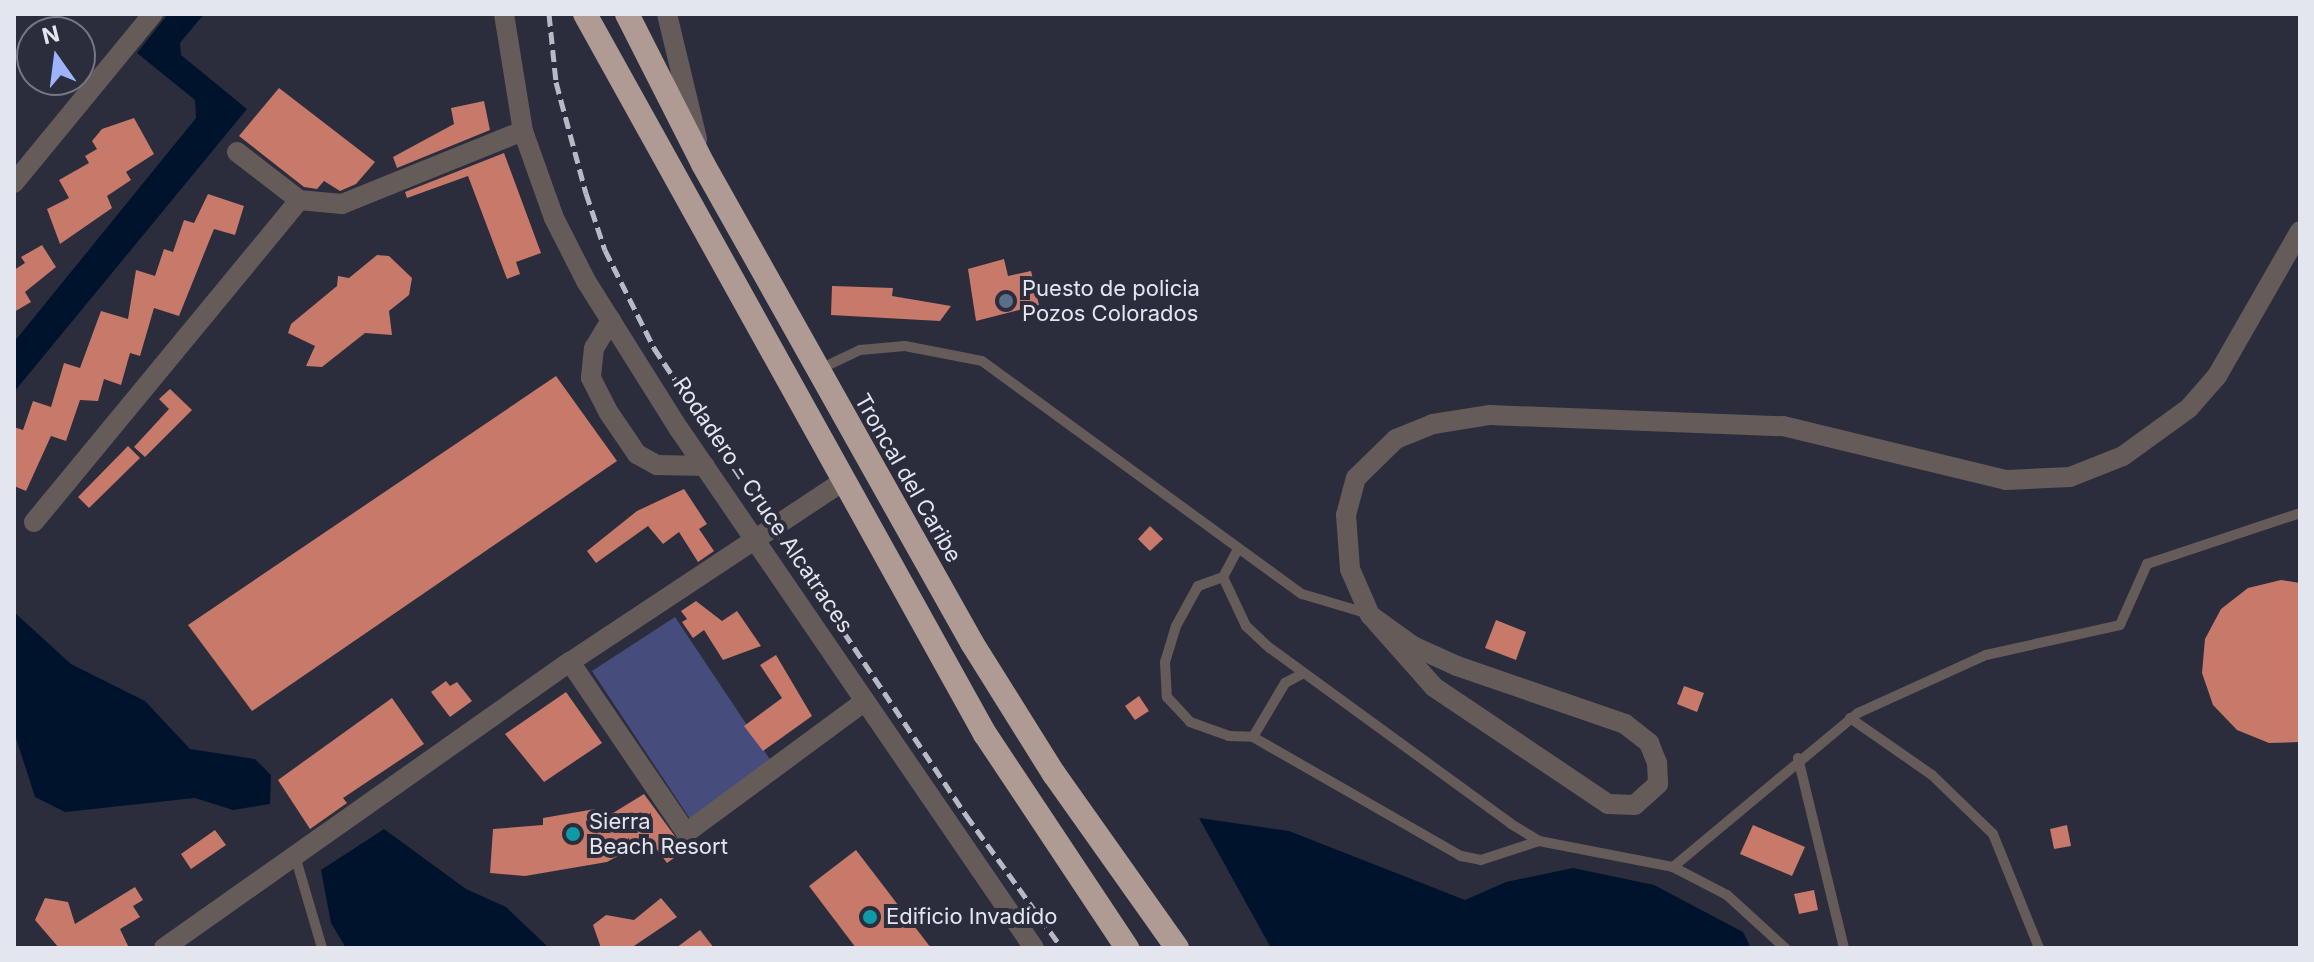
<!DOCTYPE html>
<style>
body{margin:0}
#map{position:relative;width:2314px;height:962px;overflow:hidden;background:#2b2d3c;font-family:Inter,sans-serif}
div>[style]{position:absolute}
.green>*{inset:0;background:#464c7b}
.water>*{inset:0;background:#00132c}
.building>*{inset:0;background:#c7796a}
.lane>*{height:10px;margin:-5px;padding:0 5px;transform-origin:5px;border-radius:5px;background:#655c59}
.street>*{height:20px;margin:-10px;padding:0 10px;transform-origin:10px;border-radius:10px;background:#655c59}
.highway>*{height:24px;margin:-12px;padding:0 12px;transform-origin:12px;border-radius:12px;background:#af9a94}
.rail>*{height:5px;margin-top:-2.5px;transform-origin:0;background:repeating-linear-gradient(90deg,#b7b9c4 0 12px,transparent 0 18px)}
.dots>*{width:22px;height:22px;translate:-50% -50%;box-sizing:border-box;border:4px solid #2b2d3c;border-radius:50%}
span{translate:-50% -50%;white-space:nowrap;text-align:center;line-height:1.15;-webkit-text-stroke:8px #2b2d3c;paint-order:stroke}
.poi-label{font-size:22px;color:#e3e5ef}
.left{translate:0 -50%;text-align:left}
.street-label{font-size:22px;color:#e3e5ef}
.frame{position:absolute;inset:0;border:16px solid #e3e5ef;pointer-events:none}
.north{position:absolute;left:16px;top:16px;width:80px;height:80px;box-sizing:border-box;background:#2b2d3c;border:2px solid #757784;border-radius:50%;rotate:346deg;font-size:22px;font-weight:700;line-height:32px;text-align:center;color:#e3e5ef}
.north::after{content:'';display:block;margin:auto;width:28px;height:36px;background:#9db4fd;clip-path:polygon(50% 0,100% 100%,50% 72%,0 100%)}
</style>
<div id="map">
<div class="green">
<i style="clip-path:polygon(675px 617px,775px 767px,694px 825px,592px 671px)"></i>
</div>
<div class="water">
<i style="clip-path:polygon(168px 14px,204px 14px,180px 43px,181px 55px,247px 109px,14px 392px,14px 342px,196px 118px,195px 100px,137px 53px)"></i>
<i style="clip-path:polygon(14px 612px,71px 664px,145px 701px,190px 749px,255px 759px,271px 775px,270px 804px,233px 810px,195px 798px,65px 812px,35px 797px,14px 732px)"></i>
<i style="clip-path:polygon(1199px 818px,1289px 831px,1465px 900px,1506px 882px,1573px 868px,1654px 885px,1743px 932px,1751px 948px,1271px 948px)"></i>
<i style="clip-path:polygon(384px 829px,466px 889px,506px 907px,549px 948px,346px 948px,331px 923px,321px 870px)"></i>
</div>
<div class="building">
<i style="clip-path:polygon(279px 88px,375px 162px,356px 184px,340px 191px,324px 181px,317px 189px,304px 187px,239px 136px)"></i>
<i style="clip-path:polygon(484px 101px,490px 130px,397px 168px,393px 157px,454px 124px,451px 108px)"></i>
<i style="clip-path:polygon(134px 118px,154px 154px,126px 172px,131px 180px,107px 196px,112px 208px,60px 244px,47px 209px,69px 198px,59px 180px,89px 163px,85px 156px,97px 149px,92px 141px,102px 129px)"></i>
<i style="clip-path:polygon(504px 153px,541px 253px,516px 262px,520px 274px,507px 279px,468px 176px,407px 198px,405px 192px)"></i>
<i style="clip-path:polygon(208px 194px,244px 206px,235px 235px,214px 229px,179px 316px,154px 308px,140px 356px,130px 353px,121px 385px,104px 379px,98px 401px,80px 400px,66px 441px,51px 436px,26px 491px,14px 486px,14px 427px,23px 430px,33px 401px,51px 407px,64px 363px,80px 368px,101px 311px,128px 319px,136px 270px,155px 276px,164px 249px,173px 252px,184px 220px,194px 223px)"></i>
<i style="clip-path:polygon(42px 245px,56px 267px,25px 292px,31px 302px,14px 312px,14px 270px,25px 263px,21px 257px)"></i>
<i style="clip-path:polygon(377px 255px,389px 256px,412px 278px,409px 295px,389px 311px,392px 335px,365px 333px,322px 367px,306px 366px,315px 346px,288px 333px,291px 324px,337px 286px,338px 276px,349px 278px)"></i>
<i style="clip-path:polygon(1004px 259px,1008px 276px,1031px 271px,1039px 305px,976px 321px,968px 269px)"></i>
<i style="clip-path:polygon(832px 286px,893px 288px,892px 296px,951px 306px,940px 321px,831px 315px)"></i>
<i style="clip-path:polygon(556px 376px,617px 461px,252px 711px,188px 625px)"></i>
<i style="clip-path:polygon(170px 389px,192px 410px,145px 457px,134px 447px,169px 409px,159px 399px)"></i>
<i style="clip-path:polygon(128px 446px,140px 458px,89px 508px,78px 497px)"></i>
<i style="clip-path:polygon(684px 489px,707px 524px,699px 529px,714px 551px,698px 562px,679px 532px,663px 544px,648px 526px,596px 563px,587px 551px,637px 511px)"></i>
<i style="clip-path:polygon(1150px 526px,1163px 539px,1150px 551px,1138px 539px)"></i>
<i style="clip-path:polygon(2281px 580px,2300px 583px,2300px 742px,2269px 743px,2237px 730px,2213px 705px,2202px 673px,2205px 639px,2221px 609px,2248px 588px)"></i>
<i style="clip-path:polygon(696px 601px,722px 621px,737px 611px,761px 646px,723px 660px,704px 630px,693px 638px,682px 622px,687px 619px,681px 611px)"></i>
<i style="clip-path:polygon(1496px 620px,1526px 632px,1516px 660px,1485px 648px)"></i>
<i style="clip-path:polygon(776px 655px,812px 716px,763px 751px,744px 726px,782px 698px,760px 665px)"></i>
<i style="clip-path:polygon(446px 681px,450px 686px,457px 682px,472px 701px,450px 717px,431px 692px)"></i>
<i style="clip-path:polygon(1684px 686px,1704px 693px,1697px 712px,1677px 704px)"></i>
<i style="clip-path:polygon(566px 692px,602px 743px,544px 782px,505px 734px)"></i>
<i style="clip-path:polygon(1139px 696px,1149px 711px,1135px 720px,1125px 706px)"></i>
<i style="clip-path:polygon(392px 698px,424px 744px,343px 798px,347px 803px,310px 829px,278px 780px)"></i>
<i style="clip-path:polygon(644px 794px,685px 850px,667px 863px,649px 839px,607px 862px,525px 876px,490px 873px,493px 829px,543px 825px,543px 818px,595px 809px,600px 821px)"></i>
<i style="clip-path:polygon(1753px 825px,1805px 847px,1792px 876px,1740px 854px)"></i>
<i style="clip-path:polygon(2067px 825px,2071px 846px,2054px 849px,2050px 829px)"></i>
<i style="clip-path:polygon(215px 830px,226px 845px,191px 869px,181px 854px)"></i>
<i style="clip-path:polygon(856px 850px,931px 948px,856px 948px,809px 886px)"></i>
<i style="clip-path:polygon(135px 887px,143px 900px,133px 906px,140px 917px,120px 929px,129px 948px,59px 948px,35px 920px,45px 898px,68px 902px,75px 924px)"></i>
<i style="clip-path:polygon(1814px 890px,1818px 910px,1799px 914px,1794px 894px)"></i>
<i style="clip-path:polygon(661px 898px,677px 917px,631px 948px,601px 948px,593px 925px,606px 915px,634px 920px)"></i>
<i style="clip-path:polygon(700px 930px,714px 948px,676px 948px)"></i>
</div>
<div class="lane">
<i style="left:818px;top:370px;width:47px;rotate:-25.5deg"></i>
<i style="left:860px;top:350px;width:45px;rotate:-5.1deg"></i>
<i style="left:905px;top:346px;width:78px;rotate:11deg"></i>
<i style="left:982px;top:361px;width:396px;rotate:36.1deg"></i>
<i style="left:1302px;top:594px;width:70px;rotate:16.6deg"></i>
<i style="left:1238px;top:549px;width:32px;rotate:118deg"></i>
<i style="left:1223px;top:577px;width:27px;rotate:160deg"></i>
<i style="left:1198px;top:586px;width:46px;rotate:118.8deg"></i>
<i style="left:1176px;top:626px;width:38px;rotate:107deg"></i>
<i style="left:1165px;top:662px;width:35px;rotate:87deg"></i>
<i style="left:1167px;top:697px;width:34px;rotate:47deg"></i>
<i style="left:1190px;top:722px;width:41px;rotate:19.7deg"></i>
<i style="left:1229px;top:736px;width:24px;rotate:2deg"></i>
<i style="left:1253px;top:737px;width:240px;rotate:29.8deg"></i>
<i style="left:1461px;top:856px;width:20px;rotate:11deg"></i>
<i style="left:1481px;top:860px;width:61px;rotate:-18.1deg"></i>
<i style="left:1223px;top:577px;width:54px;rotate:64.9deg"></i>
<i style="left:1246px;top:626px;width:33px;rotate:43deg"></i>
<i style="left:1270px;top:648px;width:298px;rotate:36.1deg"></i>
<i style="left:1511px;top:824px;width:33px;rotate:31deg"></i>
<i style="left:1539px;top:841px;width:136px;rotate:11deg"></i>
<i style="left:1673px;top:867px;width:61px;rotate:27.4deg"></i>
<i style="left:1727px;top:895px;width:79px;rotate:42.4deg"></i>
<i style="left:1850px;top:718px;width:100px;rotate:34.8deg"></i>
<i style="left:1932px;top:775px;width:85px;rotate:44deg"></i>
<i style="left:1993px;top:834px;width:123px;rotate:68deg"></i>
<i style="left:1253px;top:737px;width:63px;rotate:-59.3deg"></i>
<i style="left:1285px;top:683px;width:21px;rotate:-28deg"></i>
<i style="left:1798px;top:758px;width:195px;rotate:76.4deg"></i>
<i style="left:295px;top:856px;width:96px;rotate:73.6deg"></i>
<i style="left:1673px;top:867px;width:241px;rotate:-39.8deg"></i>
<i style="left:1858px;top:713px;width:141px;rotate:-24.4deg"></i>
<i style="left:1986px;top:655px;width:137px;rotate:-12.6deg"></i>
<i style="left:2120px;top:625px;width:67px;rotate:-66.1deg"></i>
<i style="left:2147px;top:564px;width:161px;rotate:-18.4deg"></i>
</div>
<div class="street">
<i style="left:504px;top:14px;width:119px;rotate:80.8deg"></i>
<i style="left:523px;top:131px;width:92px;rotate:70.4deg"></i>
<i style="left:554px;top:218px;width:71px;rotate:63.1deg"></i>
<i style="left:586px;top:281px;width:175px;rotate:57.9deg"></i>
<i style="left:679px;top:429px;width:629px;rotate:55.63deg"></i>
<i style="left:667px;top:14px;width:129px;rotate:76.5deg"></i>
<i style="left:237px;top:152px;width:78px;rotate:37.7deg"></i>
<i style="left:299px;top:200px;width:43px;rotate:5.3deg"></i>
<i style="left:342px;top:204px;width:195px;rotate:-22deg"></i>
<i style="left:14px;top:183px;width:219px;rotate:-50.6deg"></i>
<i style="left:611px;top:320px;width:33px;rotate:121deg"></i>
<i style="left:594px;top:348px;width:30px;rotate:96deg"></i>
<i style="left:591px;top:378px;width:39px;rotate:63deg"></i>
<i style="left:609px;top:413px;width:50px;rotate:55.7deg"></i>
<i style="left:637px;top:454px;width:23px;rotate:29deg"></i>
<i style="left:657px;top:465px;width:48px;rotate:1.2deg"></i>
<i style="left:34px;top:522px;width:417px;rotate:-50.5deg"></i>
<i style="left:1370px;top:615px;width:53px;rotate:35.8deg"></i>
<i style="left:1413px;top:646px;width:48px;rotate:24.4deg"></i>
<i style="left:1457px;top:666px;width:178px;rotate:19deg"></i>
<i style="left:1625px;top:724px;width:31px;rotate:38deg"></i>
<i style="left:1649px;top:743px;width:22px;rotate:68deg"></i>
<i style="left:1657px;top:763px;width:21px;rotate:87deg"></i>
<i style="left:1658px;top:784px;width:31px;rotate:138deg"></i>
<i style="left:1635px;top:805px;width:27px;rotate:-178deg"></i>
<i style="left:1608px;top:804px;width:210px;rotate:-146.1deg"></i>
<i style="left:1434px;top:687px;width:96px;rotate:-131.6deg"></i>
<i style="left:1370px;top:615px;width:50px;rotate:-113.5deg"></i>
<i style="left:1350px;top:569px;width:54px;rotate:-94.2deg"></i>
<i style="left:1346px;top:515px;width:38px;rotate:-75deg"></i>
<i style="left:1356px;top:478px;width:56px;rotate:-44.3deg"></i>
<i style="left:1396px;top:439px;width:40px;rotate:-22deg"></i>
<i style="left:1433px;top:424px;width:58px;rotate:-9deg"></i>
<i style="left:1490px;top:415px;width:293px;rotate:2.2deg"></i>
<i style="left:1783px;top:426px;width:229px;rotate:13.6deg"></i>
<i style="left:2006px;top:480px;width:64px;rotate:-2.7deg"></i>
<i style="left:2070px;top:477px;width:57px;rotate:-21.6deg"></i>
<i style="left:2123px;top:456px;width:82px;rotate:-36deg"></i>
<i style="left:2189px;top:408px;width:43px;rotate:-48.8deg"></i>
<i style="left:2217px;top:376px;width:167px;rotate:-60.2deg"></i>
<i style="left:570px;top:662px;width:207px;rotate:55.8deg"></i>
<i style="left:686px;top:833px;width:222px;rotate:-36.4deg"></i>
<i style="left:164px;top:948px;width:497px;rotate:-35.2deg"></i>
<i style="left:570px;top:662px;width:326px;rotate:-33.5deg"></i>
</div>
<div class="highway">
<i style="left:585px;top:14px;width:824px;rotate:60.95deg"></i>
<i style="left:985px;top:734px;width:257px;rotate:56.4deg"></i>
<i style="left:627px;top:14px;width:168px;rotate:63.1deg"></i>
<i style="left:703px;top:164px;width:549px;rotate:60.68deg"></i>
<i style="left:972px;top:643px;width:155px;rotate:58deg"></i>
<i style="left:1054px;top:774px;width:213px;rotate:54.7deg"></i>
</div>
<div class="rail">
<i style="left:549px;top:14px;width:68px;rotate:84.1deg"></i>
<i style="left:556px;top:82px;width:115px;rotate:74.9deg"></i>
<i style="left:586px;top:193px;width:60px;rotate:71.6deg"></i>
<i style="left:605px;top:250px;width:110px;rotate:63.4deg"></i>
<i style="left:654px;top:348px;width:562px;rotate:56.25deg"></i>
<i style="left:966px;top:815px;width:164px;rotate:54.2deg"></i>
</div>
<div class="dots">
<i style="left:1006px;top:301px;background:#5c6f8a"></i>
<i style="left:573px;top:834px;background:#0f9aa8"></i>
<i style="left:870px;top:917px;background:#0f9aa8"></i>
</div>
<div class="poi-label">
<span class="left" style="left:1022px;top:301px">Puesto de policia<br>Pozos Colorados</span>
<span class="left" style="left:589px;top:834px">Sierra<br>Beach Resort</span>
<span class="left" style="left:886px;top:917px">Edificio Invadido</span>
</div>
<div class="street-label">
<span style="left:908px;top:478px;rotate:60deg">Troncal del Caribe</span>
<span style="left:763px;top:505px;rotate:56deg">Rodadero - Cruce Alcatraces</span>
</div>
<div class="frame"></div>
<div class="north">N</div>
</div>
